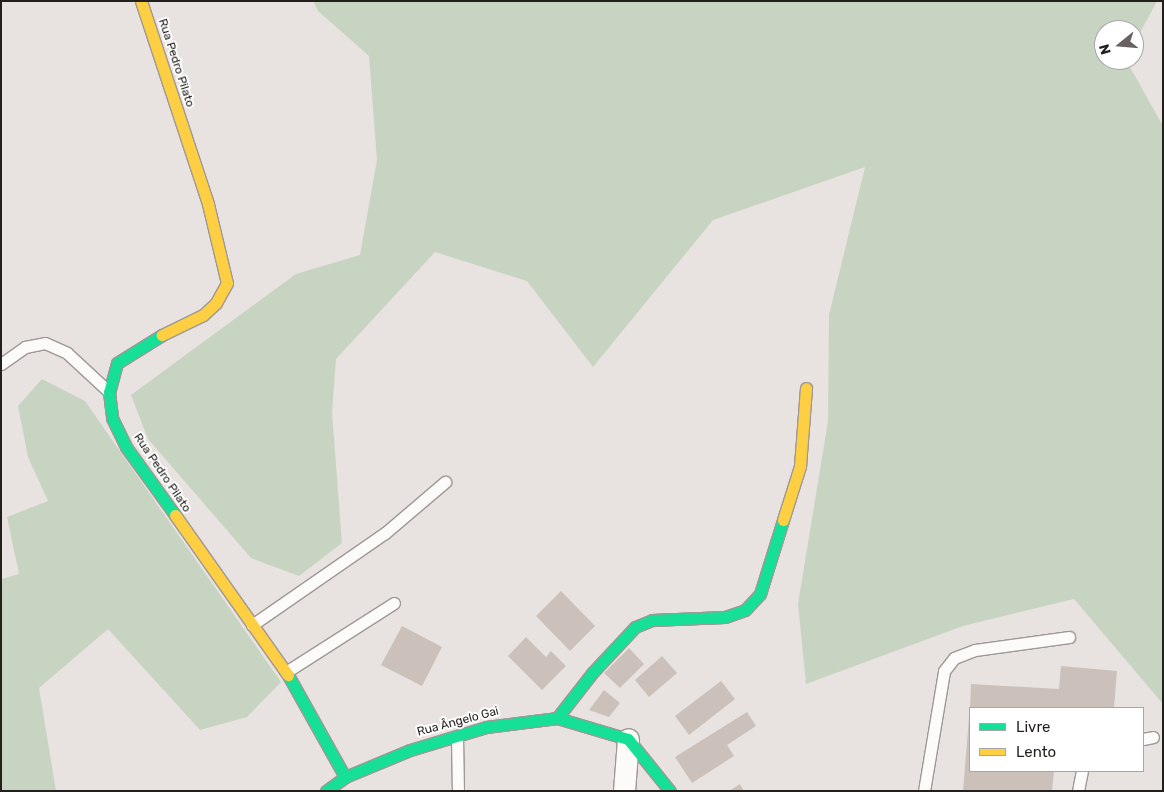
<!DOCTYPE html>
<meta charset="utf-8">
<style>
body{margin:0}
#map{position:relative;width:1164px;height:792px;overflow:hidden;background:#e8e2e0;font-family:Rubik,sans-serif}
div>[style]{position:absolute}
.green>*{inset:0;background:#c8d4c2}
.building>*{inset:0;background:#cbc1ba}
.roads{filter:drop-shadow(1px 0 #9d9896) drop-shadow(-1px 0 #9d9896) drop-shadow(0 1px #9d9896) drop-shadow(0 -1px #9d9896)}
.lane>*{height:11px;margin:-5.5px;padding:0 5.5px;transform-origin:5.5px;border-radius:5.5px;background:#fcfbfa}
.street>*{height:21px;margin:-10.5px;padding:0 10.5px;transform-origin:10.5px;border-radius:10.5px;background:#fcfbfa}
.fast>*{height:11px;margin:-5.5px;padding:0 5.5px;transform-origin:5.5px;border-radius:5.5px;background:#16e098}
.slow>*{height:11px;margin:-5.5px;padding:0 5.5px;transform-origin:5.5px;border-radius:5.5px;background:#ffcf43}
span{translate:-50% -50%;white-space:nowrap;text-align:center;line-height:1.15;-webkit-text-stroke:4px #fff;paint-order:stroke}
.street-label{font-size:12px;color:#231f1d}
.frame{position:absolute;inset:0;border:2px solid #231f1d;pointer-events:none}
.legend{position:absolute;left:969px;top:707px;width:175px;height:65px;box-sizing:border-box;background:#fff;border:1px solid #a7a5a5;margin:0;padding:6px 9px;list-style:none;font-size:15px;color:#231f1d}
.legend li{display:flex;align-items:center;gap:10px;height:25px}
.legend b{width:25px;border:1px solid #a7a5a5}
.north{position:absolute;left:1094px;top:20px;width:50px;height:50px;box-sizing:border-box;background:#fff;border:1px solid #a7a5a5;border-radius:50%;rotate:253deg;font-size:14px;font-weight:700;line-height:20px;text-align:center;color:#231f1d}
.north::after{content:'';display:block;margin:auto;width:18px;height:22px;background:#686361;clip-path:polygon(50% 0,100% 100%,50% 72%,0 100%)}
</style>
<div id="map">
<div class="green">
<i style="clip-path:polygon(313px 1px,1157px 1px,1134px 44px,1134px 30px,1104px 30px,1104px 60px,1126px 60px,1163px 126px,1163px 704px,1074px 599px,963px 626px,806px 684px,798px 604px,828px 421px,829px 315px,865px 167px,713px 220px,593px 367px,527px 281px,435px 252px,336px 359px,332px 413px,342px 543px,299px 576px,251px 558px,148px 439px,131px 395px,296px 274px,360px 255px,377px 160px,369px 56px,318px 11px)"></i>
<i style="clip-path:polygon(42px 379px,85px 401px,281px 682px,247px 717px,200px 730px,108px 629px,39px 688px,56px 791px,1px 791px,1px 579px,19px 574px,7px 517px,48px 501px,28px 457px,18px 406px)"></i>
</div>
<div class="building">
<i style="clip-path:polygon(561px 591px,595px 626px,570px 651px,536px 616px)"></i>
<i style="clip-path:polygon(402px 626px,442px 647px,422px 686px,381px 665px)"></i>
<i style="clip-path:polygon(526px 637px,546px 657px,551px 651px,566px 666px,542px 690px,508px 656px)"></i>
<i style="clip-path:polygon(629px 648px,644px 664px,620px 688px,604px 673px)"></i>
<i style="clip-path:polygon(662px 656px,677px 673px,649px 697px,635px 680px)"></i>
<i style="clip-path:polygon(1061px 666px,1117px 671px,1114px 708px,970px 708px,971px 684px,1059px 689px)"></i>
<i style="clip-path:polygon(721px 681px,735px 699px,689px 735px,675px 716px)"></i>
<i style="clip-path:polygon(604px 690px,620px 703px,609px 717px,589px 710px)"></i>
<i style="clip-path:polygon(747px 712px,756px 726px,727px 745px,734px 756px,692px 783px,675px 757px)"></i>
<i style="clip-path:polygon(969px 717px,970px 771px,1054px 771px,1052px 791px,963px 791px)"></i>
<i style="clip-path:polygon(740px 784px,744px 791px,729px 791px)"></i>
</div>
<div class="roads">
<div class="lane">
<i style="left:1px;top:364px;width:29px;rotate:-35deg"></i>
<i style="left:25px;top:347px;width:20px;rotate:-11deg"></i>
<i style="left:45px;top:343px;width:24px;rotate:24deg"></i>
<i style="left:67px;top:353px;width:56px;rotate:42.8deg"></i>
<i style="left:252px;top:625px;width:162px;rotate:-34.7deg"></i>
<i style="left:385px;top:533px;width:79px;rotate:-40.4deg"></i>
<i style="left:286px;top:672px;width:128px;rotate:-32.6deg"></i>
<i style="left:457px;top:736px;width:55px;rotate:89deg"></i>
<i style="left:1143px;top:739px;width:10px;rotate:-11deg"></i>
<i style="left:924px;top:791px;width:122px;rotate:-80.5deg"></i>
<i style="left:944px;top:671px;width:16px;rotate:-52deg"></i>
<i style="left:954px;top:658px;width:22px;rotate:-21deg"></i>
<i style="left:975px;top:650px;width:95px;rotate:-7.9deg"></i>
<i style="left:1078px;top:791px;width:20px;rotate:-79deg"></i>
</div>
<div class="street">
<i style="left:624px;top:791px;width:52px;rotate:-85.6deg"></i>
</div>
<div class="fast">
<i style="left:162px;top:335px;width:53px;rotate:148.1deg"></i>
<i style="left:117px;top:363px;width:30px;rotate:105deg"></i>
<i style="left:109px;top:392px;width:26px;rotate:83deg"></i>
<i style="left:112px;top:418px;width:32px;rotate:64deg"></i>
<i style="left:126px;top:447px;width:84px;rotate:54.2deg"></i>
<i style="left:288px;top:675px;width:117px;rotate:60.8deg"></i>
<i style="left:557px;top:718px;width:57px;rotate:-52.1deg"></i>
<i style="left:592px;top:673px;width:63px;rotate:-46.9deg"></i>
<i style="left:635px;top:627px;width:18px;rotate:-22deg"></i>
<i style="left:652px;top:620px;width:73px;rotate:-2.4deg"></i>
<i style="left:725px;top:617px;width:21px;rotate:-19deg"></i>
<i style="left:745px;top:610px;width:22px;rotate:-47deg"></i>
<i style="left:760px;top:594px;width:77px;rotate:-72.7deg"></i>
<i style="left:326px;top:791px;width:24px;rotate:-36deg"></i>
<i style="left:345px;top:777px;width:70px;rotate:-22.6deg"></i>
<i style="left:410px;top:750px;width:79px;rotate:-16.8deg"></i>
<i style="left:486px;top:727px;width:72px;rotate:-7.2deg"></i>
<i style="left:557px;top:718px;width:74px;rotate:16.5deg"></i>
<i style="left:628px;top:739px;width:67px;rotate:51.1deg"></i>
</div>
<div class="slow">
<i style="left:141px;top:1px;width:214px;rotate:71.7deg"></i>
<i style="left:208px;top:204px;width:81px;rotate:76.5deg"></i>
<i style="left:227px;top:283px;width:23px;rotate:119deg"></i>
<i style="left:216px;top:303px;width:18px;rotate:137deg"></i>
<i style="left:203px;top:315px;width:46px;rotate:154deg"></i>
<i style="left:175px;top:515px;width:196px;rotate:54.8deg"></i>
<i style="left:783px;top:520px;width:57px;rotate:-72.5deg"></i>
<i style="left:800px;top:466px;width:78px;rotate:-85.6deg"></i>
</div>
</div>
<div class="street-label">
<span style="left:176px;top:63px;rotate:72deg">Rua Pedro Pilato</span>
<span style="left:162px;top:473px;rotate:56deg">Rua Pedro Pilato</span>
<span style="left:458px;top:722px;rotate:-15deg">Rua Ângelo Gai</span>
</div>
<div class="frame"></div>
<ul class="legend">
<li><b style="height:6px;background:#16e098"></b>Livre</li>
<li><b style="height:6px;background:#ffcf43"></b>Lento</li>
</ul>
<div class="north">N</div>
</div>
